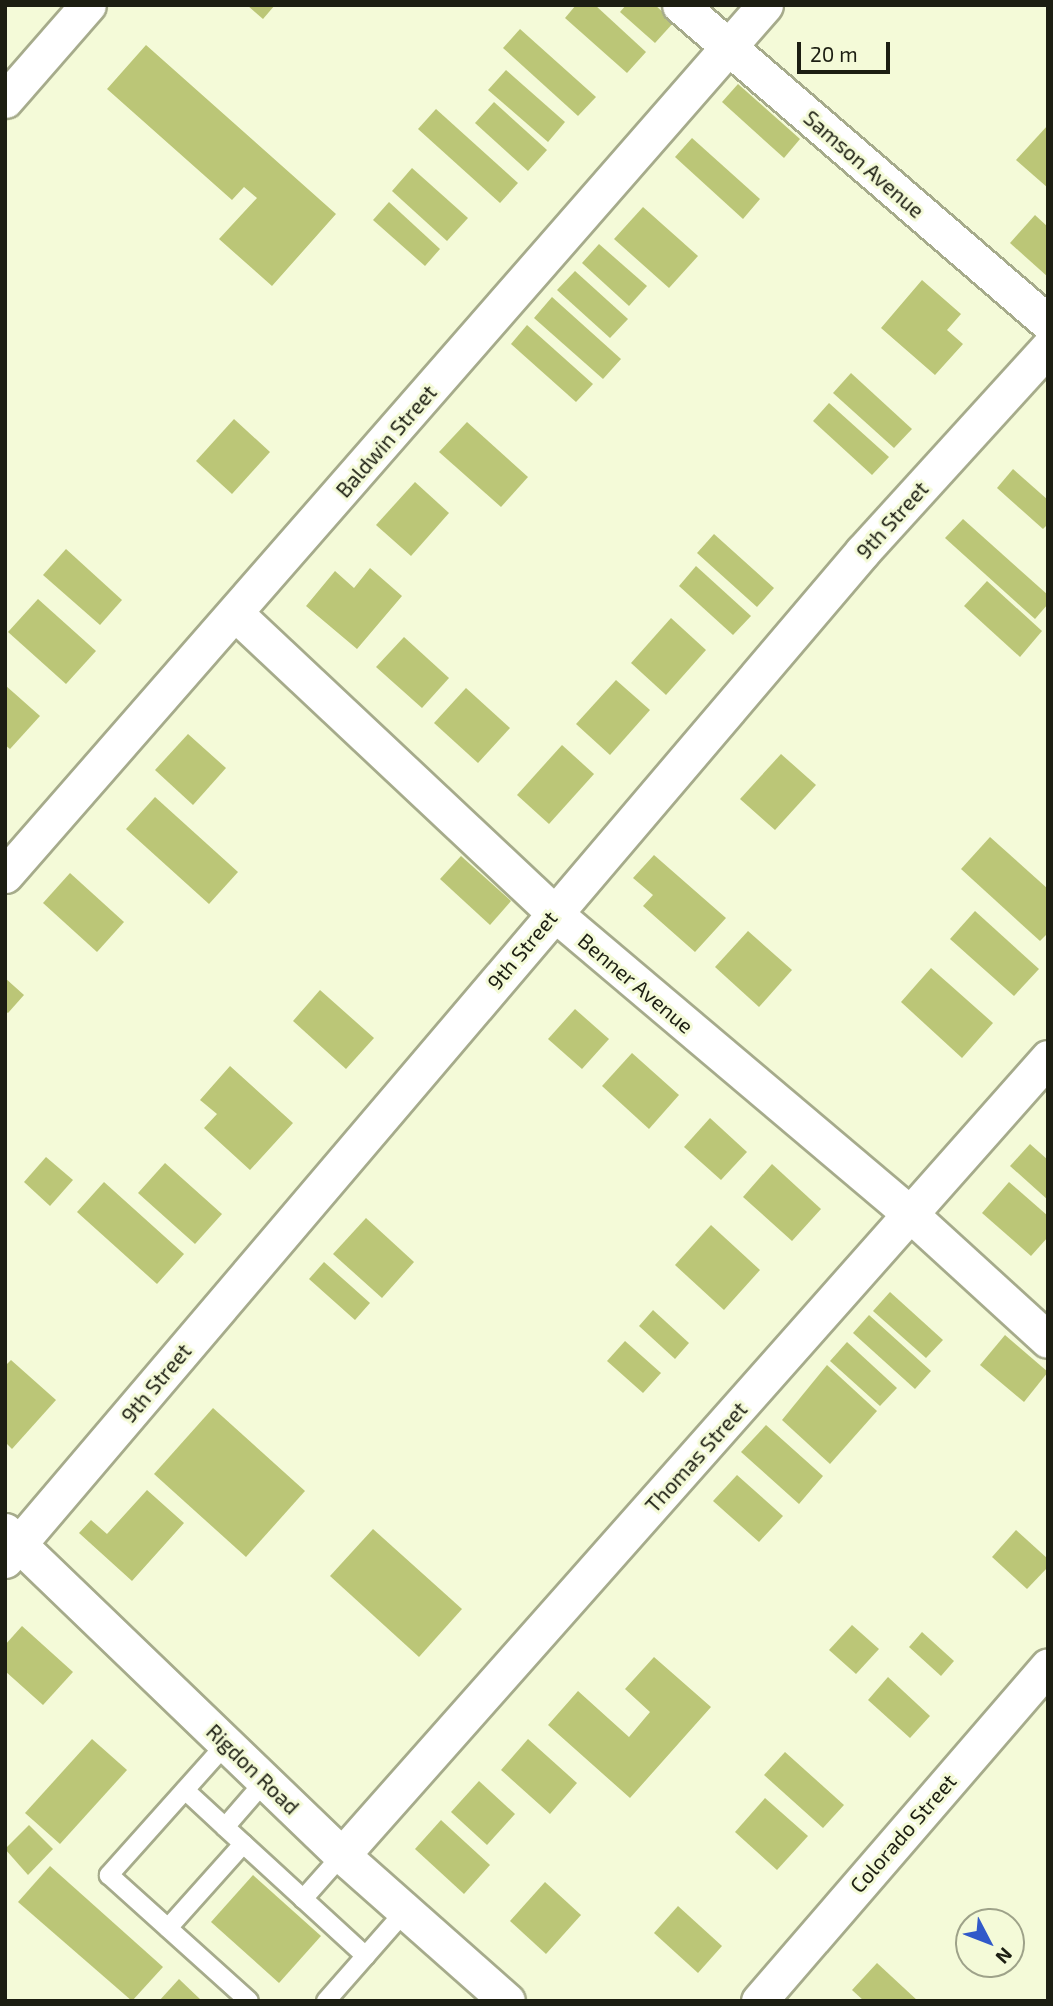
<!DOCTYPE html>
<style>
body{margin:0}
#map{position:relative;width:1053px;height:2006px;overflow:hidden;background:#f4fad8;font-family:"Exo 2",sans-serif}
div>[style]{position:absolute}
.building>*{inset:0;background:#bbc677}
.roads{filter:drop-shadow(2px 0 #a6ab8b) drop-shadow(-2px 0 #a6ab8b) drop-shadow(0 2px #a6ab8b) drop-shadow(0 -2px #a6ab8b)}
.lane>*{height:18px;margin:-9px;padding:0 9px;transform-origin:9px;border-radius:9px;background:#fff}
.street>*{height:35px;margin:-17.5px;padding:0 17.5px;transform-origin:17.5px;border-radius:17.5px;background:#fff}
span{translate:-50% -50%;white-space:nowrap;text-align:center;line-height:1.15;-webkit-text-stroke:6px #f4fad8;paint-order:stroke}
.street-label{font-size:21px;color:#1c1e12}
.frame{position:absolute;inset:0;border:7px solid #1c1e12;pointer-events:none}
.north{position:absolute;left:955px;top:1908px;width:70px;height:70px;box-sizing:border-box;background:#f4fad8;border:2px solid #9ea289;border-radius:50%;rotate:132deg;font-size:19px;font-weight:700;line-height:28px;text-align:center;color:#1c1e12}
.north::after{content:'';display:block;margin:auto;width:24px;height:32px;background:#3159c9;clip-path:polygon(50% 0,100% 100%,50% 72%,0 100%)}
.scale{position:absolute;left:797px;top:42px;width:93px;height:32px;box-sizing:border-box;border:4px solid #1c1e12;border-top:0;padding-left:9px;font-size:21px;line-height:24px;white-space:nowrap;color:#1c1e12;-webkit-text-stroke:5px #f4fad8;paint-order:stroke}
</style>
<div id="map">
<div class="building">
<i style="clip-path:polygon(247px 5px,275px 5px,263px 19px)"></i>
<i style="clip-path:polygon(576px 5px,595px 5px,646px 52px,627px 73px,565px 18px)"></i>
<i style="clip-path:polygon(626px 5px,655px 5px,674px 22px,655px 43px,620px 12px)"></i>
<i style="clip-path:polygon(520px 29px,596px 97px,578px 116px,503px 48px)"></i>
<i style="clip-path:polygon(146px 45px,336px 214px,272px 286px,219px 239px,257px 198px,244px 187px,232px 200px,107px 89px)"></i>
<i style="clip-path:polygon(506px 70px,565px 122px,548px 142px,488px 90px)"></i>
<i style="clip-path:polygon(738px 84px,800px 139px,784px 158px,722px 102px)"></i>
<i style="clip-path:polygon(494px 102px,547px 150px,528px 171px,475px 123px)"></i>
<i style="clip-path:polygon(436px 109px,518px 183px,500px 203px,418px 129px)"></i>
<i style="clip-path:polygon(1048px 125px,1048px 188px,1016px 160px)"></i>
<i style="clip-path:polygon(692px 138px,760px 199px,743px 219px,675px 157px)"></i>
<i style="clip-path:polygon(412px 168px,468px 218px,447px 241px,392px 191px)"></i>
<i style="clip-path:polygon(389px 202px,440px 249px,425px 266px,373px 220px)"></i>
<i style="clip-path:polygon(643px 207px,698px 256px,669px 288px,614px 239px)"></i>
<i style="clip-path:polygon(1035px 215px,1048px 227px,1048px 277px,1010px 243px)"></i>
<i style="clip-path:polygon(599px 244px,647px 286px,629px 306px,582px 263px)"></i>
<i style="clip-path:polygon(575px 271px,628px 319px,610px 338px,557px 290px)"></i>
<i style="clip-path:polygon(922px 280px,961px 314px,947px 330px,963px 344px,935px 375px,881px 328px)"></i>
<i style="clip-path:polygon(552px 297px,621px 359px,603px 379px,534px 318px)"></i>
<i style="clip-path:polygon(527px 325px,593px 384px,576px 402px,511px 344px)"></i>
<i style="clip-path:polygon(851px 373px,912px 429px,894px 448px,833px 393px)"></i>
<i style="clip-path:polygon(829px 403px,889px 457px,872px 475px,813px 421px)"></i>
<i style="clip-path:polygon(234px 419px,270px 452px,232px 494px,196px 461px)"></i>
<i style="clip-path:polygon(467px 422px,528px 477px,501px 507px,439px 452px)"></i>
<i style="clip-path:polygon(1013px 469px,1048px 500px,1048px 524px,1043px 529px,997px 488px)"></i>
<i style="clip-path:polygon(415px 482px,449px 513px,411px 556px,376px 525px)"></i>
<i style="clip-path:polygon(963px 519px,1048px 595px,1048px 604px,1035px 619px,945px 538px)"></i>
<i style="clip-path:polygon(714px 534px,774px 588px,757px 607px,697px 553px)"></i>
<i style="clip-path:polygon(66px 549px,122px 600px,100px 625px,43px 575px)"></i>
<i style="clip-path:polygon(696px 566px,751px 616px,733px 635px,679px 586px)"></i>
<i style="clip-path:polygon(370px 568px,402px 596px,357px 649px,306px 606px,335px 571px,354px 588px)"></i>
<i style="clip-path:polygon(987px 581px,1042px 631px,1020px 657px,964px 606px)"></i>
<i style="clip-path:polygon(38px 599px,96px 651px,66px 684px,8px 632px)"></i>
<i style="clip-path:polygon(671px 618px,706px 650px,666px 695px,631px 663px)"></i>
<i style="clip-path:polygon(404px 637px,449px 678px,422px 708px,376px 667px)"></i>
<i style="clip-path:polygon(616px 680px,650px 710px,610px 755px,576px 724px)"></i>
<i style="clip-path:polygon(5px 685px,40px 716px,10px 749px,5px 745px)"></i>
<i style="clip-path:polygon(466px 688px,510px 728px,478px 763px,434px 723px)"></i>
<i style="clip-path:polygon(188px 734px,226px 768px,193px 805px,155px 770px)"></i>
<i style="clip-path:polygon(562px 745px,594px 774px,549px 824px,517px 795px)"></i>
<i style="clip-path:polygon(781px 754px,816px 785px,775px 830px,740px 799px)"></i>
<i style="clip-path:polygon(155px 797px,238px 872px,209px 904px,126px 829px)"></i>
<i style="clip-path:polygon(990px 837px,1048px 889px,1048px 933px,1040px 941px,961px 869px)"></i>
<i style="clip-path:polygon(654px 855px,726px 918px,695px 952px,643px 906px,653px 895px,633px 878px)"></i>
<i style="clip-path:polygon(461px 856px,511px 901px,490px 925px,440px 879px)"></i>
<i style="clip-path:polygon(70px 873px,124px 922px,97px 952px,43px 903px)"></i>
<i style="clip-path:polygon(975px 911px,1039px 969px,1014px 996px,950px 939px)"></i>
<i style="clip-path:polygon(748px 931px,792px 970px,759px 1007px,715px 967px)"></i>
<i style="clip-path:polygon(931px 968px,993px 1023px,962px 1058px,901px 1002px)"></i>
<i style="clip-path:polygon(5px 978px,24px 995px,8px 1013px,5px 1011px)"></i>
<i style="clip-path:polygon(320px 990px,374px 1038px,346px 1069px,293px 1021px)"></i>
<i style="clip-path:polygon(575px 1009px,609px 1039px,582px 1069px,548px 1039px)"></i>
<i style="clip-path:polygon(632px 1053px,679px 1095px,649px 1129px,602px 1086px)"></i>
<i style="clip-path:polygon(230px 1066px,293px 1123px,250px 1170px,204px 1128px,217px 1114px,200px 1100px)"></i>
<i style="clip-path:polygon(710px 1118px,747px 1152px,721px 1180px,684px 1147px)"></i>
<i style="clip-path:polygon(1030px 1144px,1048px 1160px,1048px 1200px,1010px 1166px)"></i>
<i style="clip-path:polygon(46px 1157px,73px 1180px,50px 1206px,24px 1182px)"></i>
<i style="clip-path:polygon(165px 1163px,222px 1214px,195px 1244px,138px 1193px)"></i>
<i style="clip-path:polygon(772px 1164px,821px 1209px,792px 1241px,743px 1197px)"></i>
<i style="clip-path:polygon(104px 1182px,184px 1254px,157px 1284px,77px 1212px)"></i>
<i style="clip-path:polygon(1009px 1182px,1048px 1216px,1048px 1237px,1031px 1256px,982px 1213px)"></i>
<i style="clip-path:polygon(366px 1218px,414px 1262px,382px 1298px,333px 1254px)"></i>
<i style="clip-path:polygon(711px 1225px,760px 1270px,724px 1310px,675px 1265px)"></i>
<i style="clip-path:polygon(324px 1262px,370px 1303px,355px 1320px,309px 1279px)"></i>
<i style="clip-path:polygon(890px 1292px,943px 1340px,926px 1358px,873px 1311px)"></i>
<i style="clip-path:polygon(653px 1310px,689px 1343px,675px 1359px,639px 1326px)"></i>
<i style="clip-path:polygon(869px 1315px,931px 1371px,915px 1389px,853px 1333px)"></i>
<i style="clip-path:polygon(1005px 1335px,1048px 1372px,1024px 1402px,980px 1365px)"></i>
<i style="clip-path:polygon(625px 1341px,661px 1373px,643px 1393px,607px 1361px)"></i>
<i style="clip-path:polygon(847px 1342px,897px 1388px,880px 1406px,830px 1361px)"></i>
<i style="clip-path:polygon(11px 1360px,56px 1400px,12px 1449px,5px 1442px,5px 1366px)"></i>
<i style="clip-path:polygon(827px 1365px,877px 1411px,830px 1464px,782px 1420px)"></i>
<i style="clip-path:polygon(213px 1408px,305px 1491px,246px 1557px,154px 1474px)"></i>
<i style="clip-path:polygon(766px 1425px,823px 1476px,799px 1504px,741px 1452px)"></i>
<i style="clip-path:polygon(737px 1475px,783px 1516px,759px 1542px,713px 1501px)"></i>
<i style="clip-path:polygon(147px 1490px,184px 1523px,132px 1581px,79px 1533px,91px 1520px,107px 1534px)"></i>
<i style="clip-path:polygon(373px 1529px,462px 1609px,419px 1657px,330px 1576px)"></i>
<i style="clip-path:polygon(1016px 1530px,1048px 1559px,1048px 1567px,1027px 1589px,992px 1557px)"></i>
<i style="clip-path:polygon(852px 1625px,879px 1649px,856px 1674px,829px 1650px)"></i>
<i style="clip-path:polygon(22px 1626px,73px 1672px,43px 1705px,5px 1671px,5px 1645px)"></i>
<i style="clip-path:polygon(922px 1632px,954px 1661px,941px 1676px,909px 1647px)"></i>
<i style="clip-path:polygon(654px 1657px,711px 1707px,630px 1798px,548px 1725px,578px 1691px,629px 1737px,650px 1712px,625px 1689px)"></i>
<i style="clip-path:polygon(888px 1677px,930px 1716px,910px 1738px,868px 1700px)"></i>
<i style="clip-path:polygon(92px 1739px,127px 1770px,60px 1844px,25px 1813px)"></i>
<i style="clip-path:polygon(528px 1739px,577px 1783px,550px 1814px,501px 1770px)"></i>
<i style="clip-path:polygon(785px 1752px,844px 1805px,823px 1828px,764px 1775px)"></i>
<i style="clip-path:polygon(479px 1781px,515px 1814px,487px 1845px,451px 1812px)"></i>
<i style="clip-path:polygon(765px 1798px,808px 1836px,777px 1870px,735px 1832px)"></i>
<i style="clip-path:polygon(441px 1820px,490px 1865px,464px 1894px,415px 1849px)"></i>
<i style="clip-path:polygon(29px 1825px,53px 1849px,28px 1875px,5px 1849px)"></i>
<i style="clip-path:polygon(50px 1866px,163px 1967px,132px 2001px,18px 1902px)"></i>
<i style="clip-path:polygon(253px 1875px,321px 1936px,279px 1983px,211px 1922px)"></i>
<i style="clip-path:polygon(545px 1882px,581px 1915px,546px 1954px,510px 1921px)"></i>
<i style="clip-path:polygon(678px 1906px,722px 1946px,698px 1973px,654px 1933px)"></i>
<i style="clip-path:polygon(877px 1963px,918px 2001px,864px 2001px,852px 1990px)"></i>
<i style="clip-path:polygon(179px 1979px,202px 2001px,159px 2001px)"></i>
</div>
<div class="roads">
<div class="lane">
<i style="left:226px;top:1744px;width:176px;rotate:131.8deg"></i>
<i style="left:109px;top:1875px;width:188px;rotate:42deg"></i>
<i style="left:265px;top:1781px;width:61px;rotate:131deg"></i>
<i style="left:225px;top:1827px;width:191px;rotate:42.5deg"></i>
<i style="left:185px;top:1790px;width:54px;rotate:42.8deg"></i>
<i style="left:303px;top:1899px;width:59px;rotate:-48.4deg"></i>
<i style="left:168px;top:1928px;width:113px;rotate:-48.2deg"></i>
<i style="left:326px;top:2001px;width:120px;rotate:-48.7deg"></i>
</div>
<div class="street">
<i style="left:680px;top:5px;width:486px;rotate:40.8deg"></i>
<i style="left:5px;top:100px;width:126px;rotate:-48.9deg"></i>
<i style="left:236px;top:614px;width:436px;rotate:43.2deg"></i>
<i style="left:554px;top:913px;width:468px;rotate:40.2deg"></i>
<i style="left:911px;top:1215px;width:185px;rotate:42.4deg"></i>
<i style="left:5px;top:875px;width:1155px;rotate:-48.86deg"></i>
<i style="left:5px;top:1531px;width:467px;rotate:43.9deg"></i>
<i style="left:342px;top:1855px;width:220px;rotate:41.5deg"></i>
<i style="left:5px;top:1560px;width:1324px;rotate:-49.62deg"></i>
<i style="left:863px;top:551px;width:275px;rotate:-47.7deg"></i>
<i style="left:342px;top:1855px;width:1065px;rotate:-48.46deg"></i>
<i style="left:759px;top:2001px;width:442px;rotate:-49.2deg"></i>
</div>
</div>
<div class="street-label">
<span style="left:864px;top:164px;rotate:41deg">Samson Avenue</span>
<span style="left:386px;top:441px;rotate:-49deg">Baldwin Street</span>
<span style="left:892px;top:520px;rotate:-48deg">9th Street</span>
<span style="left:522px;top:950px;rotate:-50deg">9th Street</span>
<span style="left:636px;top:983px;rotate:40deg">Benner Avenue</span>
<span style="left:156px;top:1383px;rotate:-50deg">9th Street</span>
<span style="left:696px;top:1457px;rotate:-48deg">Thomas Street</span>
<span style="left:253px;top:1769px;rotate:44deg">Rigdon Road</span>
<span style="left:903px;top:1833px;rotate:-49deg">Colorado Street</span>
</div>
<div class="frame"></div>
<div class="north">N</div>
<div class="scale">20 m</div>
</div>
